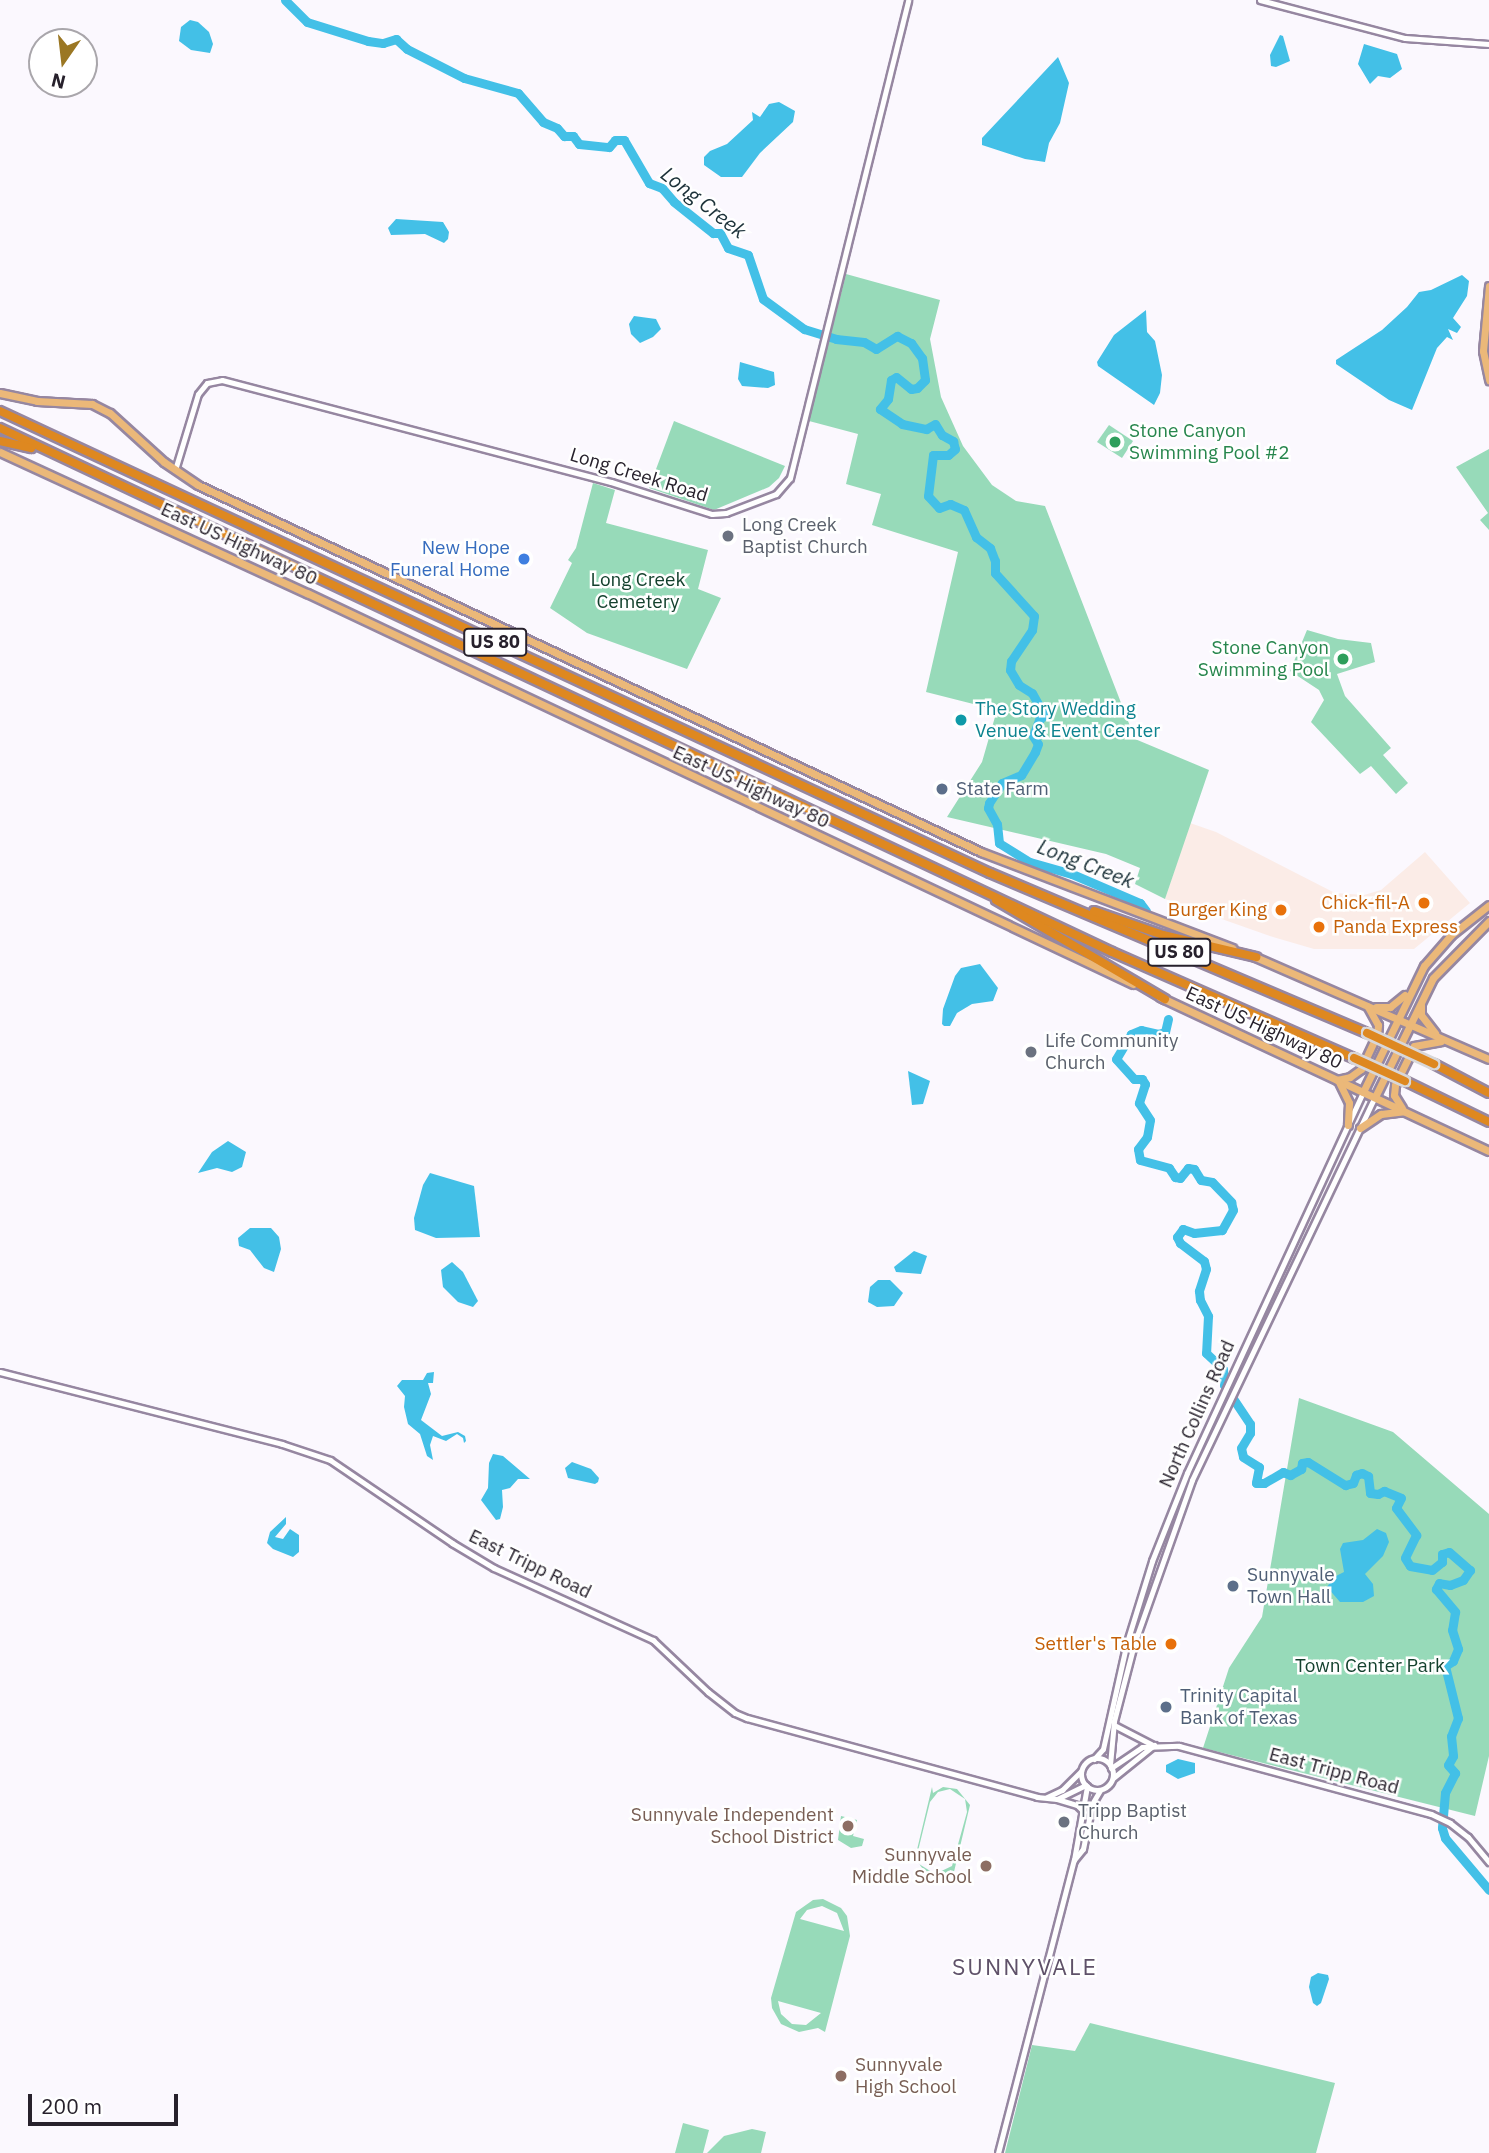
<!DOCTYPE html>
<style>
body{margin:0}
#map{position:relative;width:1489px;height:2153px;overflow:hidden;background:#fbf8fe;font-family:"IBM Plex Sans",sans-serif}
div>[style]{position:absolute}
.commercial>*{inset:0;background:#fbece7}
.green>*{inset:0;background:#97dab9}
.water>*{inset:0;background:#43c0e7}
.river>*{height:9px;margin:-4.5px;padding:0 4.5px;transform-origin:4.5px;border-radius:4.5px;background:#43c0e7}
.roads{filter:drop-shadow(2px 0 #9687a1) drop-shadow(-2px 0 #9687a1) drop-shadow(0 2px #9687a1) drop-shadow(0 -2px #9687a1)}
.minor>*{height:5px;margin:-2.5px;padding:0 2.5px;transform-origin:2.5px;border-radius:2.5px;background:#fff}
.minor>.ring{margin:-2.5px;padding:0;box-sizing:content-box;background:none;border:5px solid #fff;border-radius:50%}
.major>*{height:7px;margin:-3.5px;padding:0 3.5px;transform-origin:3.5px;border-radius:3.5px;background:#ebb879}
.highway>*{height:8px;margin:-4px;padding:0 4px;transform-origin:4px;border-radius:4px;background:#de8820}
.bridges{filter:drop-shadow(2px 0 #d8d7d9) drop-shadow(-2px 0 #d8d7d9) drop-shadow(0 2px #d8d7d9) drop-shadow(0 -2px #d8d7d9)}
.highway-bridge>*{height:8px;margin:-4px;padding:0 4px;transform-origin:4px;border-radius:4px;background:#de8820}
.dots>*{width:19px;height:19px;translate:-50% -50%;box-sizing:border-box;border:4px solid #fff;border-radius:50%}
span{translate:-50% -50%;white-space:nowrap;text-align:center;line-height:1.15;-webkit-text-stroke:5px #fff;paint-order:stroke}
.shield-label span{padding:2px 5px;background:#fff;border:2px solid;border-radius:5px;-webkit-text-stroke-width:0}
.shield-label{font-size:18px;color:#27212c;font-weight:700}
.leisure-label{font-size:19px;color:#27864d}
.left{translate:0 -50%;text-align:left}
.right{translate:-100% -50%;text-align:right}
.street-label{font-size:19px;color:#27212c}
.worship-label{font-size:19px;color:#5b616d}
.shop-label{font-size:19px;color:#366cbe}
.park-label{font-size:19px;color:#14412e}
.culture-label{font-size:19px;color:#0d838f}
.service-label{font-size:19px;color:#4e5e75}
.food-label{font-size:19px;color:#c56008}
.education-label{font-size:19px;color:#785e54}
.water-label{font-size:21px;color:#1c3139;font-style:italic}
.quarter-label{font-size:23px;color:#5f5169;letter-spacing:2px}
.north{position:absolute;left:28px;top:28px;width:70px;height:70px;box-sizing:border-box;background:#fff;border:2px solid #a9a6ab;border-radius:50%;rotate:194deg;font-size:19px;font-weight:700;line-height:28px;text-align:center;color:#27212c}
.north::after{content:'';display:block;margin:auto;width:24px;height:32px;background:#9b7723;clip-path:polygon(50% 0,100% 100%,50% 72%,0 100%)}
.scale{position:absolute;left:28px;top:2094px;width:150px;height:32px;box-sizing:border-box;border:4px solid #27212c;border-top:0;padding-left:9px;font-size:21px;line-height:24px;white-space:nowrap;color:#27212c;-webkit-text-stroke:5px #fff;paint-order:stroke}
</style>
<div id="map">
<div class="commercial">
<i style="clip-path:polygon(1190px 823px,1216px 832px,1335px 893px,1364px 895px,1381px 890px,1425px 852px,1470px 903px,1414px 949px,1314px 949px,1273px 937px,1165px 899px)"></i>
</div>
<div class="green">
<i style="clip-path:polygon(846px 274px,940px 300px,930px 339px,941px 397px,963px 446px,992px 485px,1016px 501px,1045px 506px,1135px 739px,1209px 770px,1165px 899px,1135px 884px,1140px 868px,1106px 854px,947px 817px,982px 762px,997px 710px,926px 692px,958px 552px,872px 525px,881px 494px,846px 484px,858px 434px,809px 421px)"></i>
<i style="clip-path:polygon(674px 421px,785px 466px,779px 478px,769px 487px,714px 510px,649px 488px)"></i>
<i style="clip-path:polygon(1109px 425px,1133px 441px,1122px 458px,1097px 442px)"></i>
<i style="clip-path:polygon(1489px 449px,1489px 530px,1480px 520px,1488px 513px,1456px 467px)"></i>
<i style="clip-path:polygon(593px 483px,615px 490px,606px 523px,708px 550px,698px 589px,721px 598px,687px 669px,587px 633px,550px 608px,572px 563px,568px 560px,576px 548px)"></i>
<i style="clip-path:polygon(1307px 630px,1338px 639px,1371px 643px,1375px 662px,1337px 674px,1345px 696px,1391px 748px,1383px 755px,1408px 783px,1396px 794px,1371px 766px,1360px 774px,1311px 722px,1324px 700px,1319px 690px,1290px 671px)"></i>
<i style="clip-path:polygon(1299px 1398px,1393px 1432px,1489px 1514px,1489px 1756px,1475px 1816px,1203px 1748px,1229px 1668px,1262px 1617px)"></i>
<i style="clip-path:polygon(evenodd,932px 1787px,933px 1793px,943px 1787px,957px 1789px,970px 1805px,953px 1876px,951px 1870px,942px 1876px,927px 1875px,915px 1858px,932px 1787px,950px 1789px,965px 1799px,967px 1812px,952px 1866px,935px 1874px,919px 1864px,918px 1851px,930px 1802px,938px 1792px,950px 1789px)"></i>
<i style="clip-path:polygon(841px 1816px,857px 1820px,853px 1836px,864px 1839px,862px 1846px,851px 1848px,838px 1840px)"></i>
<i style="clip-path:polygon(evenodd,823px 1899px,841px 1908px,847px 1916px,850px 1936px,825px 2032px,818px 2028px,799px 2032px,781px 2024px,772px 2008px,771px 1998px,796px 1912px,813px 1900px,823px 1899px,822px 1906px,837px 1913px,844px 1931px,800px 1919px,807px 1910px,822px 1906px,823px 1899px,778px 2001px,821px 2013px,806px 2025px,792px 2024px,781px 2014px,778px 2001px)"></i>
<i style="clip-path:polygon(1090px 2023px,1335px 2083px,1316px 2153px,1005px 2153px,1032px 2045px,1075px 2051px)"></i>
<i style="clip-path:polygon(683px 2123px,709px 2130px,703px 2153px,675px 2153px)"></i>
<i style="clip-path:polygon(752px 2129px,766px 2132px,761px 2153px,707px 2153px,724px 2136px)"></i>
</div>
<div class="water">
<i style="clip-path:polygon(190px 20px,198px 22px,209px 32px,213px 44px,210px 53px,191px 50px,179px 41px,181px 27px)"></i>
<i style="clip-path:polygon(1280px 35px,1283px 36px,1290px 61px,1276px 67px,1271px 66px,1270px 55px)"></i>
<i style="clip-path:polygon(1364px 44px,1397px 54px,1402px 69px,1390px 78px,1378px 76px,1370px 84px,1358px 64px)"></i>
<i style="clip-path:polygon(1058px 57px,1069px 83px,1060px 123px,1049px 143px,1045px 162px,1025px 159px,982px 145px,982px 138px)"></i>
<i style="clip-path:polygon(779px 102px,795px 111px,793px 122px,760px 153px,742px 177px,721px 177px,704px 165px,704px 157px,710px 151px,727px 144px,753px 120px,752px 112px,760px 117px,769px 104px)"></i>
<i style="clip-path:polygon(396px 219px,443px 222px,449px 232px,448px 239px,444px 243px,425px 234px,391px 235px,388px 228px)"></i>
<i style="clip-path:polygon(1462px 275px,1469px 281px,1467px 296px,1453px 318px,1461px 327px,1457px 333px,1448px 329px,1453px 340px,1447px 337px,1437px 348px,1412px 410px,1389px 400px,1336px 364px,1336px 360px,1382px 330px,1407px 307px,1419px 292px,1431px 290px)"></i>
<i style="clip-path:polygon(1146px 310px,1147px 332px,1155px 341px,1162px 375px,1160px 393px,1154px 405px,1098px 366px,1097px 362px,1114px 335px)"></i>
<i style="clip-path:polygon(634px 316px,656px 319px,661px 329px,653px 337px,640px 343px,631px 334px,629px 324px)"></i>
<i style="clip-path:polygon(740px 362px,774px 372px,775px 385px,768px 388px,742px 386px,738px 379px)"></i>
<i style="clip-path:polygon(980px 964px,998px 988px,993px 1001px,972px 1004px,957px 1013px,950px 1026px,944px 1026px,942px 1024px,943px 1009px,955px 976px,961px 968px)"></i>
<i style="clip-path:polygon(908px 1071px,930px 1081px,923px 1104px,912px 1105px)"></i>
<i style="clip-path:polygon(228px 1141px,246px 1152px,242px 1167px,232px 1172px,217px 1168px,198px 1173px,212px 1152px)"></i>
<i style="clip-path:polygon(430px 1173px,474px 1186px,480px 1237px,436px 1238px,415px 1230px,414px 1218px,423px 1185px)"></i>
<i style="clip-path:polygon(250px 1228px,271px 1228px,279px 1237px,281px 1249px,274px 1272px,264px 1268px,250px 1250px,239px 1246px,238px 1238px)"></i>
<i style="clip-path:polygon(914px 1251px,927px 1256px,921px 1274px,896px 1272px,894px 1267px)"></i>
<i style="clip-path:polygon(452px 1262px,463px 1272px,478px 1301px,473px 1307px,458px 1302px,443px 1287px,441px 1270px)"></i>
<i style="clip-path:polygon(878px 1280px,890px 1280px,903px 1293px,894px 1306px,877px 1307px,868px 1302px,870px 1287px)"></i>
<i style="clip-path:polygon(434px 1372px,433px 1383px,428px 1383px,431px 1394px,421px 1420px,442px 1436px,458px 1432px,465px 1436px,466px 1441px,464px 1443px,463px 1438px,457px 1434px,446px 1441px,433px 1436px,430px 1445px,433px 1460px,427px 1456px,420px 1434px,408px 1424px,404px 1407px,405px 1396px,397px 1386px,402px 1380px,423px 1380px,427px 1373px)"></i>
<i style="clip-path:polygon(493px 1454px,503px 1456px,530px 1479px,518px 1479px,510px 1488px,502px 1490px,503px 1507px,500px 1519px,496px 1520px,481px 1500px,488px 1488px,489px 1463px)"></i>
<i style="clip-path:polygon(572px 1462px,591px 1469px,599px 1478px,598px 1482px,595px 1484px,568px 1478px,565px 1468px)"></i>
<i style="clip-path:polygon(286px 1517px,286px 1524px,275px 1537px,283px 1539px,290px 1529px,299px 1535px,299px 1552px,293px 1557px,273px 1549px,267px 1543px,270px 1532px)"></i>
<i style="clip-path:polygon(1377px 1529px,1386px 1533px,1389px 1542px,1383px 1556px,1365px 1574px,1373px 1584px,1374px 1596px,1363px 1602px,1340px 1602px,1327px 1587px,1334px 1577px,1344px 1572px,1340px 1549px,1343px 1543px,1363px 1540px)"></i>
<i style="clip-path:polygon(1178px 1759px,1195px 1763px,1195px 1773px,1178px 1779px,1166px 1772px,1166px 1765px)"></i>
<i style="clip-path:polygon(1318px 1973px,1328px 1975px,1329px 1979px,1321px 2003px,1317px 2006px,1313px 2003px,1309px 1987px,1311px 1977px)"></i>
</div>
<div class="river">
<i style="left:285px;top:0;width:31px;rotate:45deg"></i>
<i style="left:307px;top:22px;width:64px;rotate:17.3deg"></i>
<i style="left:368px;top:41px;width:15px;rotate:8deg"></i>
<i style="left:383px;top:43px;width:14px;rotate:-17deg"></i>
<i style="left:396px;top:39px;width:15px;rotate:42deg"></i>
<i style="left:407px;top:49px;width:64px;rotate:27deg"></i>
<i style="left:464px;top:78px;width:56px;rotate:15.5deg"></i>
<i style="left:518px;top:93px;width:38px;rotate:49deg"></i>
<i style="left:543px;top:122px;width:15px;rotate:23deg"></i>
<i style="left:557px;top:128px;width:11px;rotate:49deg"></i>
<i style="left:564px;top:136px;width:9px"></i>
<i style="left:573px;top:136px;width:10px;rotate:53deg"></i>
<i style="left:579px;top:144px;width:30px;rotate:6deg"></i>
<i style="left:609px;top:147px;width:9px;rotate:-49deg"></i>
<i style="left:615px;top:140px;width:9px"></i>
<i style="left:624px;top:140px;width:50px;rotate:59.8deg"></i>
<i style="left:649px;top:183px;width:14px;rotate:21deg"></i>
<i style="left:662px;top:188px;width:18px;rotate:49deg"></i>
<i style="left:674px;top:202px;width:50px;rotate:38.5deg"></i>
<i style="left:713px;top:233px;width:7px"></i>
<i style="left:720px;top:233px;width:17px;rotate:62deg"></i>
<i style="left:728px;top:248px;width:21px;rotate:19deg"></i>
<i style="left:748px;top:255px;width:46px;rotate:71.2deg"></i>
<i style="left:763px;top:299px;width:51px;rotate:36.2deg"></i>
<i style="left:804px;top:329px;width:34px;rotate:17deg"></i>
<i style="left:836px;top:339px;width:28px;rotate:6deg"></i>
<i style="left:864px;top:342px;width:14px;rotate:30deg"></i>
<i style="left:876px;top:349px;width:25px;rotate:-32deg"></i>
<i style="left:897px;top:336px;width:16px;rotate:27deg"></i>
<i style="left:911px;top:343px;width:19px;rotate:54deg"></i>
<i style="left:922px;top:358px;width:22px;rotate:82deg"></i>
<i style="left:925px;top:380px;width:11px;rotate:135deg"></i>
<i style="left:917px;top:388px;width:6px;rotate:171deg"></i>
<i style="left:911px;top:389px;width:19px;rotate:-141deg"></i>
<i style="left:896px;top:377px;width:6px;rotate:149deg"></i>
<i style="left:891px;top:380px;width:19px;rotate:99deg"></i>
<i style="left:888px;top:399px;width:13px;rotate:129deg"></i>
<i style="left:880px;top:409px;width:27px;rotate:34deg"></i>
<i style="left:902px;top:424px;width:25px;rotate:12deg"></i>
<i style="left:926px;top:429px;width:10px;rotate:-29deg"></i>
<i style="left:935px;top:424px;width:13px;rotate:58deg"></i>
<i style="left:942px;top:435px;width:13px;rotate:29deg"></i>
<i style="left:953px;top:441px;width:8px;rotate:76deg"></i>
<i style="left:955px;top:449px;width:9px;rotate:139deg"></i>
<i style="left:948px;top:455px;width:15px;rotate:180deg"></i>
<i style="left:933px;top:455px;width:41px;rotate:97deg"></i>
<i style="left:928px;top:496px;width:16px;rotate:47deg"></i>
<i style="left:939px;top:508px;width:12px;rotate:-20deg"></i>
<i style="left:950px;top:504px;width:15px;rotate:23deg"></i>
<i style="left:964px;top:510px;width:30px;rotate:66deg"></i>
<i style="left:976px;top:537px;width:18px;rotate:38deg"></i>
<i style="left:990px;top:548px;width:14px;rotate:69deg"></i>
<i style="left:995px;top:561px;width:12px;rotate:90deg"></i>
<i style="left:995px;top:573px;width:58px;rotate:47.8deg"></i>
<i style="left:1034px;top:616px;width:14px;rotate:98deg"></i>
<i style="left:1032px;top:630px;width:37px;rotate:124deg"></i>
<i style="left:1011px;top:661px;width:9px;rotate:96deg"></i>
<i style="left:1010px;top:670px;width:17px;rotate:59deg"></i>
<i style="left:1019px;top:685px;width:15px;rotate:32deg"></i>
<i style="left:1032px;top:693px;width:25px;rotate:61deg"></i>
<i style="left:1044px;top:715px;width:7px;rotate:135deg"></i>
<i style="left:1039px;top:720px;width:17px;rotate:111deg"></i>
<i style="left:1033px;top:736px;width:9px;rotate:58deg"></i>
<i style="left:1038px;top:744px;width:9px;rotate:111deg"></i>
<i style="left:1035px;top:752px;width:27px;rotate:121deg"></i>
<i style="left:1021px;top:775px;width:21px;rotate:157deg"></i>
<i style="left:1002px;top:783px;width:24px;rotate:123deg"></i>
<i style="left:989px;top:803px;width:5px;rotate:101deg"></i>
<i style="left:988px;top:808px;width:18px;rotate:61deg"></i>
<i style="left:997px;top:824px;width:19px;rotate:84deg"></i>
<i style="left:999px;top:843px;width:36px;rotate:32deg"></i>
<i style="left:1030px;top:862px;width:44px;rotate:15.9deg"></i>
<i style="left:1072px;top:874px;width:74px;rotate:23.1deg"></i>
<i style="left:1140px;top:903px;width:10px;rotate:53deg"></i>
<i style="left:1168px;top:1019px;width:13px;rotate:103deg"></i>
<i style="left:1165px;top:1032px;width:7px;rotate:164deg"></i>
<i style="left:1158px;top:1034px;width:17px;rotate:-167deg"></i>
<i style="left:1141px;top:1030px;width:11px;rotate:158deg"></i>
<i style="left:1131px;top:1034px;width:29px;rotate:121deg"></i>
<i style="left:1116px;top:1059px;width:27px;rotate:48deg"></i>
<i style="left:1134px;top:1079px;width:8px"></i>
<i style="left:1142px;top:1079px;width:6px;rotate:59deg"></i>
<i style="left:1145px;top:1084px;width:20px;rotate:108deg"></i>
<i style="left:1139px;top:1103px;width:20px;rotate:57deg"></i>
<i style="left:1150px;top:1120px;width:17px;rotate:100deg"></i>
<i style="left:1147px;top:1137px;width:15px;rotate:127deg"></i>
<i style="left:1138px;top:1149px;width:11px;rotate:80deg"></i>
<i style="left:1140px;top:1160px;width:30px;rotate:15deg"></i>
<i style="left:1169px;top:1168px;width:11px;rotate:56deg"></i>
<i style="left:1175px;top:1177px;width:5px;rotate:11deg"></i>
<i style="left:1180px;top:1178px;width:13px;rotate:-51deg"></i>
<i style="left:1188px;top:1168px;width:6px;rotate:9deg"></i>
<i style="left:1194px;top:1169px;width:13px;rotate:58deg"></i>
<i style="left:1201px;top:1180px;width:11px;rotate:10deg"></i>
<i style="left:1212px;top:1182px;width:28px;rotate:46deg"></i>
<i style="left:1231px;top:1202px;width:8px;rotate:76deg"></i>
<i style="left:1233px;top:1210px;width:23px;rotate:119deg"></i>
<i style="left:1222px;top:1230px;width:28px;rotate:174deg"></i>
<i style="left:1194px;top:1233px;width:12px;rotate:-160deg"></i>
<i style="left:1183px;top:1229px;width:10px;rotate:127deg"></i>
<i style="left:1177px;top:1237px;width:7px;rotate:63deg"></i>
<i style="left:1180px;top:1243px;width:30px;rotate:37deg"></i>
<i style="left:1204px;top:1261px;width:8px;rotate:76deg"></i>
<i style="left:1206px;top:1269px;width:23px;rotate:108deg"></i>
<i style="left:1199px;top:1291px;width:9px;rotate:84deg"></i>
<i style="left:1200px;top:1300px;width:18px;rotate:63deg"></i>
<i style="left:1208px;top:1316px;width:37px;rotate:93deg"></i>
<i style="left:1206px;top:1353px;width:23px;rotate:43deg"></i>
<i style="left:1223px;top:1369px;width:16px;rotate:86deg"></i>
<i style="left:1224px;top:1385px;width:47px;rotate:56.3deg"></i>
<i style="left:1250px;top:1424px;width:9px;rotate:90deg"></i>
<i style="left:1250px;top:1433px;width:17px;rotate:121deg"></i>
<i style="left:1241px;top:1448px;width:9px;rotate:77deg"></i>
<i style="left:1243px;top:1457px;width:19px;rotate:32deg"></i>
<i style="left:1259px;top:1467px;width:16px;rotate:101deg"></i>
<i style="left:1256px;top:1483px;width:8px"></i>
<i style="left:1264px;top:1483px;width:22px;rotate:-30deg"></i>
<i style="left:1283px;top:1472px;width:8px;rotate:23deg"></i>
<i style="left:1290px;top:1475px;width:13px;rotate:-29deg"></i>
<i style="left:1301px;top:1469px;width:6px;rotate:-81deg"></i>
<i style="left:1302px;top:1463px;width:6px;rotate:-9deg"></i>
<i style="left:1308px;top:1462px;width:44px;rotate:31.9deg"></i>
<i style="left:1345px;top:1485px;width:8px;rotate:-14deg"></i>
<i style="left:1353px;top:1483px;width:9px;rotate:-69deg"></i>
<i style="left:1356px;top:1475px;width:6px;rotate:-18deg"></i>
<i style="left:1362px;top:1473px;width:7px;rotate:27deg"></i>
<i style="left:1368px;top:1476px;width:17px;rotate:83deg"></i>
<i style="left:1370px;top:1493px;width:8px;rotate:7deg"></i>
<i style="left:1378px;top:1494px;width:7px;rotate:-27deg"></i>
<i style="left:1384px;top:1491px;width:18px;rotate:22deg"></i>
<i style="left:1401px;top:1498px;width:11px;rotate:117deg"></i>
<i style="left:1396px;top:1508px;width:34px;rotate:53deg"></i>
<i style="left:1416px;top:1535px;width:25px;rotate:116deg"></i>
<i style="left:1405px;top:1558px;width:9px;rotate:58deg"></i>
<i style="left:1410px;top:1566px;width:22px;rotate:10deg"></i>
<i style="left:1432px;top:1570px;width:13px;rotate:-39deg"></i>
<i style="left:1442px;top:1562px;width:8px;rotate:-90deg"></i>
<i style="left:1442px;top:1554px;width:7px;rotate:-16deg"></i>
<i style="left:1449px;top:1552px;width:28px;rotate:41deg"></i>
<i style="left:1470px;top:1570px;width:12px;rotate:125deg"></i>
<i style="left:1463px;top:1580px;width:14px;rotate:159deg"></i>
<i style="left:1450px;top:1585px;width:11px;rotate:-170deg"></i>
<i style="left:1439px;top:1583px;width:7px;rotate:117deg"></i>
<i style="left:1436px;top:1589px;width:30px;rotate:50deg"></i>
<i style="left:1455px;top:1612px;width:18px;rotate:99deg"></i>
<i style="left:1452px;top:1630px;width:20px;rotate:72deg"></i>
<i style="left:1458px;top:1649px;width:13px;rotate:113deg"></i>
<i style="left:1453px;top:1661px;width:9px;rotate:148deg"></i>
<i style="left:1445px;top:1666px;width:54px;rotate:76deg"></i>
<i style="left:1458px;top:1718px;width:19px;rotate:111deg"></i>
<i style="left:1451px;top:1736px;width:20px;rotate:84deg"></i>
<i style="left:1453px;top:1756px;width:10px;rotate:119deg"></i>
<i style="left:1448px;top:1765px;width:11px;rotate:49deg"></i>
<i style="left:1455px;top:1773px;width:22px;rotate:117deg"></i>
<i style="left:1445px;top:1793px;width:35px;rotate:95deg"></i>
<i style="left:1442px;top:1828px;width:10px;rotate:73deg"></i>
<i style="left:1445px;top:1838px;width:68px;rotate:49.8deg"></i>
</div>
<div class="roads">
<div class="minor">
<i style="left:1260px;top:0;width:150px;rotate:14.7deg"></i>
<i style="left:1405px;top:38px;width:84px;rotate:4.1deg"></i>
<i style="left:175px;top:470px;width:79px;rotate:-73.2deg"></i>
<i style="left:198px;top:394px;width:14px;rotate:-51deg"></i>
<i style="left:207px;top:383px;width:15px;rotate:-11deg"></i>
<i style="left:222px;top:380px;width:402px;rotate:14.7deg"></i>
<i style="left:611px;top:482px;width:106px;rotate:17.6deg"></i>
<i style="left:712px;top:514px;width:14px;rotate:-4deg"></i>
<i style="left:726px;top:513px;width:53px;rotate:-20.8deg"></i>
<i style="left:776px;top:494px;width:21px;rotate:-49deg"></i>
<i style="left:790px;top:478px;width:492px;rotate:-76.1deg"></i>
<i style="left:0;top:1372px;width:291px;rotate:14.3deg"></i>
<i style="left:282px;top:1444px;width:51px;rotate:18.4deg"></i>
<i style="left:330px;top:1460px;width:148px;rotate:34.2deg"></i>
<i style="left:452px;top:1543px;width:49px;rotate:30.8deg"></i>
<i style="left:494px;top:1568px;width:175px;rotate:24.4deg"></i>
<i style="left:653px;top:1640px;width:76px;rotate:43.4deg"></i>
<i style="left:708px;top:1692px;width:34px;rotate:38deg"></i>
<i style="left:735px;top:1713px;width:13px;rotate:23deg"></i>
<i style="left:747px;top:1718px;width:301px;rotate:15.2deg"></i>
<i style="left:1037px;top:1797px;width:20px;rotate:6deg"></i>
<i style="left:1057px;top:1799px;width:32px;rotate:-26deg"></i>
<i style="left:1114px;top:1725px;width:42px;rotate:27.2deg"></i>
<i class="ring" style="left:1081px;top:1758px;width:27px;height:27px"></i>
<i style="left:1094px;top:1759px;width:13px;rotate:-48deg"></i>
<i style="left:1103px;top:1749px;width:110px;rotate:-77.4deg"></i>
<i style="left:1127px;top:1642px;width:85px;rotate:-72.8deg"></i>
<i style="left:1152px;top:1561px;width:95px;rotate:-68.3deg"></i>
<i style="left:1187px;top:1473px;width:420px;rotate:-65.2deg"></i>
<i style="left:1110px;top:1765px;width:44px;rotate:-84.8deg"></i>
<i style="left:1114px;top:1721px;width:80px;rotate:-75.4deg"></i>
<i style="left:1134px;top:1644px;width:174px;rotate:-70.5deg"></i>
<i style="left:1192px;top:1480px;width:424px;rotate:-64.5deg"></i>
<i style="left:1111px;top:1768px;width:37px;rotate:-34deg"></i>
<i style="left:1142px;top:1747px;width:37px;rotate:-2deg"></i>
<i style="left:1179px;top:1746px;width:261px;rotate:15.1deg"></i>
<i style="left:1431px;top:1814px;width:21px;rotate:25deg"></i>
<i style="left:1450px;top:1823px;width:23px;rotate:38deg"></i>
<i style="left:1468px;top:1837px;width:33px;rotate:50deg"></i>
<i style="left:1113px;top:1778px;width:53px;rotate:-38.8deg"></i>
<i style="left:1047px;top:1797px;width:17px;rotate:-25deg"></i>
<i style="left:1062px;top:1790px;width:27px;rotate:-45deg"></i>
<i style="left:1057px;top:1799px;width:21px;rotate:17deg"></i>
<i style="left:1077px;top:1805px;width:10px;rotate:45deg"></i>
<i style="left:1074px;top:1860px;width:14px;rotate:-51deg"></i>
<i style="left:1083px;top:1849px;width:46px;rotate:-78.7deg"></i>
<i style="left:1092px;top:1804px;width:16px;rotate:-60deg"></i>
<i style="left:998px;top:2153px;width:303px;rotate:-75.5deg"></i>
<i style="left:1074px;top:1860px;width:75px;rotate:-80deg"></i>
</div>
<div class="major">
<i style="left:1489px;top:286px;width:65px;rotate:95.3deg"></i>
<i style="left:1483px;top:351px;width:30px;rotate:78deg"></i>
<i style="left:0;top:393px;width:38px;rotate:12deg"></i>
<i style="left:37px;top:401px;width:55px;rotate:3.1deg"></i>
<i style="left:92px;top:404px;width:20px;rotate:27deg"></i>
<i style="left:110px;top:413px;width:73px;rotate:42.2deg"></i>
<i style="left:164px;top:462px;width:41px;rotate:34.1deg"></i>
<i style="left:198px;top:485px;width:865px;rotate:25.11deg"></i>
<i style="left:981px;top:852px;width:269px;rotate:20.9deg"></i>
<i style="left:0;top:452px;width:338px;rotate:24.7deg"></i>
<i style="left:307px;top:593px;width:914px;rotate:25.33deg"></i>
<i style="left:1253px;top:956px;width:257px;rotate:23.6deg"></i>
<i style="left:1160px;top:997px;width:363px;rotate:25.1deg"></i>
<i style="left:1421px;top:1005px;width:10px;rotate:90deg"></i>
<i style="left:1421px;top:1015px;width:23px;rotate:52deg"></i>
<i style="left:1376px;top:1007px;width:14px"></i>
<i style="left:1390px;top:1007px;width:19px;rotate:-39deg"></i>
<i style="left:1337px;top:1080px;width:13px;rotate:-13deg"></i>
<i style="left:1350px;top:1077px;width:14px;rotate:-36deg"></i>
<i style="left:1361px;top:1069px;width:38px;rotate:-65deg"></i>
<i style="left:1377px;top:1035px;width:10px;rotate:-84deg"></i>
<i style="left:1378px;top:1025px;width:21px;rotate:-119deg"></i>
<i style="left:1338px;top:1080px;width:25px;rotate:64deg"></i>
<i style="left:1349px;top:1103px;width:22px;rotate:93deg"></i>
<i style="left:1363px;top:1092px;width:140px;rotate:-64.2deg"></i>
<i style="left:1424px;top:966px;width:41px;rotate:-48.9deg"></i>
<i style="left:1451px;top:935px;width:48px;rotate:-38.3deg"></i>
<i style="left:1375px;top:1097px;width:132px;rotate:-64deg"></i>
<i style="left:1433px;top:978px;width:80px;rotate:-45.5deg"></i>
<i style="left:1402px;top:1108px;width:15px;rotate:-122deg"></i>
<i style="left:1394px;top:1095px;width:10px;rotate:-84deg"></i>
<i style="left:1395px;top:1085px;width:43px;rotate:-64deg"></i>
<i style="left:1414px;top:1046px;width:27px;rotate:-10deg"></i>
<i style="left:1360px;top:1128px;width:25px;rotate:-34deg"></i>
<i style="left:1381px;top:1114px;width:23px;rotate:-7deg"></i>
</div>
<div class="highway">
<i style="left:0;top:411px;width:1092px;rotate:25.02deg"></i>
<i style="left:990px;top:873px;width:410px;rotate:23deg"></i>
<i style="left:0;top:428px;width:1229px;rotate:25.23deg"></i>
<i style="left:1112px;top:952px;width:264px;rotate:23.7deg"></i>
<i style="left:0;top:441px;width:32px;rotate:13deg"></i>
<i style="left:996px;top:900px;width:196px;rotate:30.4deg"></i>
<i style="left:1094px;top:911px;width:73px;rotate:19.2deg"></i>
<i style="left:1163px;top:935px;width:96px;rotate:13.3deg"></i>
<i style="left:1434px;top:1064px;width:62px;rotate:27.8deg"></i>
<i style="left:1405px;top:1081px;width:93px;rotate:26deg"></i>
</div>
</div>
<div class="bridges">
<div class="highway-bridge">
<i style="left:1367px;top:1033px;width:74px;rotate:24.8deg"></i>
<i style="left:1354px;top:1058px;width:56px;rotate:24.3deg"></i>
</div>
</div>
<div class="dots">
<i style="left:1115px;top:442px;background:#2e9e5b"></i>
<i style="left:728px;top:536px;background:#6b7280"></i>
<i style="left:524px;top:559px;background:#3f7fe0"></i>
<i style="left:1343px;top:659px;background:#2e9e5b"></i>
<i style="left:961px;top:720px;background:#0f9aa8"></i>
<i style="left:942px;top:789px;background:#5c6f8a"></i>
<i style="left:1424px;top:903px;background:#e8710a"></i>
<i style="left:1281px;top:910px;background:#e8710a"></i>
<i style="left:1319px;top:927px;background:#e8710a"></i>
<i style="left:1031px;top:1052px;background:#6b7280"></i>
<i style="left:1233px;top:1586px;background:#5c6f8a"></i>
<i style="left:1171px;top:1644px;background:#e8710a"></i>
<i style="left:1166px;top:1707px;background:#5c6f8a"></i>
<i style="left:1064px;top:1822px;background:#6b7280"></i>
<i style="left:848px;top:1826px;background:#8d6e63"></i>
<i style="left:986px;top:1866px;background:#8d6e63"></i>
<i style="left:841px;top:2076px;background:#8d6e63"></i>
</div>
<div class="shield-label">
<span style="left:495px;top:642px">US 80</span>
<span style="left:1179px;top:952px">US 80</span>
</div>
<div class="leisure-label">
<span class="left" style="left:1129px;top:442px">Stone Canyon<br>Swimming Pool #2</span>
<span class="right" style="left:1329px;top:659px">Stone Canyon<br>Swimming Pool</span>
</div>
<div class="street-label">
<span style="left:639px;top:475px;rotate:17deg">Long Creek Road</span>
<span style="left:239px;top:544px;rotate:25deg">East US Highway 80</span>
<span style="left:751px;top:787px;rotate:25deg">East US Highway 80</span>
<span style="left:1264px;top:1028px;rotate:25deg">East US Highway 80</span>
<span style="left:1197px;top:1414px;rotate:-66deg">North Collins Road</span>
<span style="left:530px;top:1564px;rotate:26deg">East Tripp Road</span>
<span style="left:1334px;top:1771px;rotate:15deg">East Tripp Road</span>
</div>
<div class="worship-label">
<span class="left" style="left:742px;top:536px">Long Creek<br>Baptist Church</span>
<span class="left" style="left:1045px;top:1052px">Life Community<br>Church</span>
<span class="left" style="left:1078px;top:1822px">Tripp Baptist<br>Church</span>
</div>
<div class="shop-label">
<span class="right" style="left:510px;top:559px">New Hope<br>Funeral Home</span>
</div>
<div class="park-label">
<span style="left:638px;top:591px">Long Creek<br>Cemetery</span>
<span style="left:1370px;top:1666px">Town Center Park</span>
</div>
<div class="culture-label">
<span class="left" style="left:975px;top:720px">The Story Wedding<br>Venue &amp; Event Center</span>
</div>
<div class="service-label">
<span class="left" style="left:956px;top:789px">State Farm</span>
<span class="left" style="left:1247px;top:1586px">Sunnyvale<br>Town Hall</span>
<span class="left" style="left:1180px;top:1707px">Trinity Capital<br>Bank of Texas</span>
</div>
<div class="food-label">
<span class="right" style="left:1410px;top:903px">Chick-fil-A</span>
<span class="right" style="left:1267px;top:910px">Burger King</span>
<span class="left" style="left:1333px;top:927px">Panda Express</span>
<span class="right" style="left:1157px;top:1644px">Settler's Table</span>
</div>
<div class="education-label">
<span class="right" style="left:834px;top:1826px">Sunnyvale Independent<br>School District</span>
<span class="right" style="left:972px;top:1866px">Sunnyvale<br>Middle School</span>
<span class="left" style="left:855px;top:2076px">Sunnyvale<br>High School</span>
</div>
<div class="water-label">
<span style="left:704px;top:202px;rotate:38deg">Long Creek</span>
<span style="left:1086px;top:863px;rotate:21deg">Long Creek</span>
</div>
<div class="quarter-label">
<span style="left:1025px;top:1966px">SUNNYVALE</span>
</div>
<div class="north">N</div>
<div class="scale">200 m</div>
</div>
